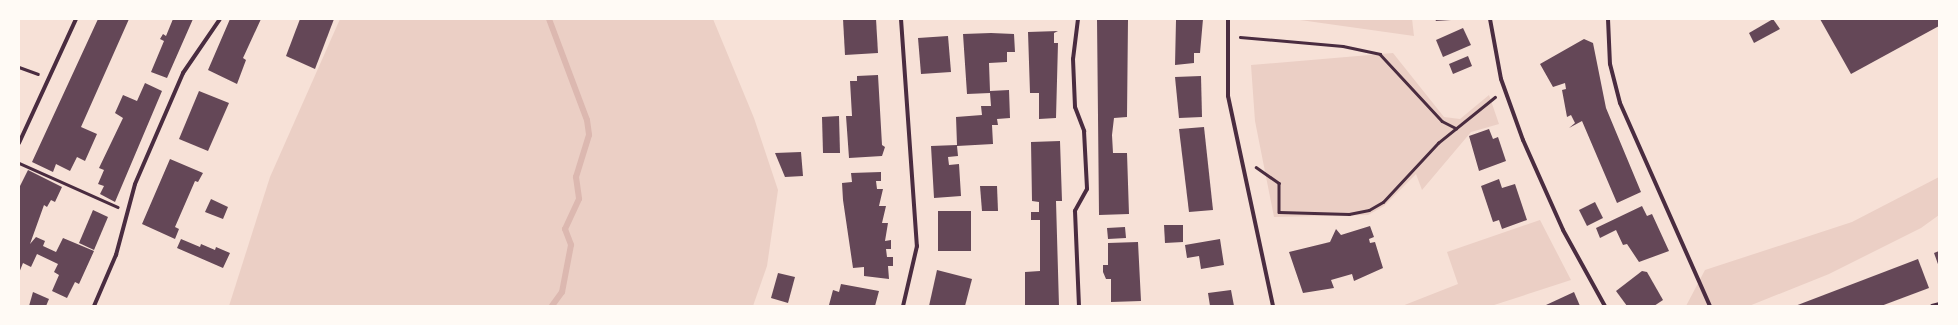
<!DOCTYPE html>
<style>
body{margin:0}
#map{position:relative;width:1958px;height:325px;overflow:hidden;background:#f7e1d7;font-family:"Golos Text",sans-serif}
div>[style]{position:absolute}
.green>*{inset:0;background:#ebcfc5}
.stream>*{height:6px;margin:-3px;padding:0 3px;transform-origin:3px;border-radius:3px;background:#dcb8b0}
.building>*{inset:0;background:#644757}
.path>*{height:2.5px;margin:-1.25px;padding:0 1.25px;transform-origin:1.25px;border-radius:1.25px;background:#4a2c40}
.minor>*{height:4px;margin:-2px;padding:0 2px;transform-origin:2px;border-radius:2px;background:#4a2c40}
span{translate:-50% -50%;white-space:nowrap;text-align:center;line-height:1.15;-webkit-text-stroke:4px #fffaf5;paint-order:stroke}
.frame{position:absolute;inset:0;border:20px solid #fffaf5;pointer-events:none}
</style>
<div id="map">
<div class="green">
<i style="clip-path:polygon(340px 19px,713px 19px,754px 118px,778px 190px,767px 266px,753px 306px,229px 306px,270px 177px)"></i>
<i style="clip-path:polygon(1293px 19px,1412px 19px,1414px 36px)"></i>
<i style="clip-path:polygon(1393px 53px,1444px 117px,1460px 119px,1489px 95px,1499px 124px,1471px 132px,1422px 190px,1416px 174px,1384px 206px,1368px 215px,1274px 217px,1255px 121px,1251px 65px)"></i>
<i style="clip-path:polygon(1939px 177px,1939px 215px,1921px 228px,1829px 274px,1749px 306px,1686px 306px,1705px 270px,1852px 222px)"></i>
<i style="clip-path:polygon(1540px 220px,1571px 280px,1491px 306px,1402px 306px,1458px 284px,1447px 252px)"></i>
</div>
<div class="stream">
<i style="left:549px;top:19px;width:108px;rotate:69.4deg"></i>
<i style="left:587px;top:120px;width:15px;rotate:82deg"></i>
<i style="left:589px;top:135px;width:44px;rotate:107.2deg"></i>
<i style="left:576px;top:177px;width:22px;rotate:82deg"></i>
<i style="left:579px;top:199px;width:33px;rotate:115deg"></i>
<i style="left:565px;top:229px;width:17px;rotate:69deg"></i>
<i style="left:571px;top:245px;width:48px;rotate:100.8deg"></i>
<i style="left:562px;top:292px;width:17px;rotate:126deg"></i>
</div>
<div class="building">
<i style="clip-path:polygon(98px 19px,129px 19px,81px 127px,97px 134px,85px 161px,77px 157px,70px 171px,56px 164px,53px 172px,32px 162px)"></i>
<i style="clip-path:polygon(173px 19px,193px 19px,167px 78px,151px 72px,164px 41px,160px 39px,163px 34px,166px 36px)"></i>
<i style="clip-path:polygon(230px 19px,261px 19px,243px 58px,246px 60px,237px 84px,208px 70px)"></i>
<i style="clip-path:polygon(300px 19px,334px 19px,315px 69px,286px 56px)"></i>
<i style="clip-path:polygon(843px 19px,876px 19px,878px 53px,845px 55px)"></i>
<i style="clip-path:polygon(1097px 19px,1128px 19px,1127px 117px,1114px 118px,1112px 135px,1113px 153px,1127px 153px,1129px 214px,1099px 215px)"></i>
<i style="clip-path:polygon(1203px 19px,1200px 53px,1194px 53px,1194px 63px,1175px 65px,1176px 20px)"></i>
<i style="clip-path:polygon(1435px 19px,1451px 19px,1451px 20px,1436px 21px)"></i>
<i style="clip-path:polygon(1773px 19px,1780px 29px,1754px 43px,1749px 33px)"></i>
<i style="clip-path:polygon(1820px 19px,1939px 19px,1939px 26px,1851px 74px)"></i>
<i style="clip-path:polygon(1463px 28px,1471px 45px,1443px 57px,1436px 40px)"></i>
<i style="clip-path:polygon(1058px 31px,1054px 33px,1054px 43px,1058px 43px,1056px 118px,1039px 119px,1039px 93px,1030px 93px,1028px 32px)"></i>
<i style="clip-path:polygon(991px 33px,1014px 34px,1015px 52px,1007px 52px,1007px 62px,989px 63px,990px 91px,1009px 90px,1010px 118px,997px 119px,998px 125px,992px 125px,993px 144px,957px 146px,958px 156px,948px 157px,949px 165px,959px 164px,961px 196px,934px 198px,931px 146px,957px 145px,956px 117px,982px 115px,981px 106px,991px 106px,990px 93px,967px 94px,963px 34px)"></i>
<i style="clip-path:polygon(948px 36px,951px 72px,921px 74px,918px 38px)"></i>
<i style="clip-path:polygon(1584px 39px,1593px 43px,1606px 108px,1641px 192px,1617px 203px,1582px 121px,1569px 128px,1575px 123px,1571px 115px,1567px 117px,1562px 90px,1566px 89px,1565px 83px,1553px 87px,1540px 64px)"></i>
<i style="clip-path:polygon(1468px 56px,1472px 66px,1453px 74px,1449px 64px)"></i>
<i style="clip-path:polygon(878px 75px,882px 145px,885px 147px,882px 156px,849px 158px,846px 116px,852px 116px,850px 81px,857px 81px,857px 76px)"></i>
<i style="clip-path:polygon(1201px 76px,1202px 117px,1179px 118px,1175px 77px)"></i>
<i style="clip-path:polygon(145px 83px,162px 91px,115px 202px,100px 194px,104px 186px,98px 184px,104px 170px,99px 168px,123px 118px,115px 113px,123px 95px,137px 101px)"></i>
<i style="clip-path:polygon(199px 91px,229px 103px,208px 151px,179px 139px)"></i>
<i style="clip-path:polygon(839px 116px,840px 153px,823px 153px,822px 117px)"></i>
<i style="clip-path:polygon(1204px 127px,1213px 210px,1189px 212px,1179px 129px)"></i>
<i style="clip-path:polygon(1489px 129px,1493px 139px,1498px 137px,1506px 161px,1479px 171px,1469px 136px)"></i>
<i style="clip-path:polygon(1060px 141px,1062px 201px,1056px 201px,1059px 306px,1025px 306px,1025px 272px,1040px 271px,1040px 220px,1031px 220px,1031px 212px,1039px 212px,1039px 202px,1032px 201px,1031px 142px)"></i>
<i style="clip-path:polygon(801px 152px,803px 176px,785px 177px,775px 153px)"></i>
<i style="clip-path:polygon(170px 159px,203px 173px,198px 182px,195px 181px,175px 227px,179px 229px,175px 239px,142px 224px)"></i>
<i style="clip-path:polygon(28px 170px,62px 187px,55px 202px,51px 200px,47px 207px,44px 205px,30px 244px,36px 237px,45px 241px,43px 246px,56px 252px,63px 238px,94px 251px,79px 284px,75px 282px,67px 298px,52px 291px,59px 275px,54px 272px,58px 264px,37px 254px,31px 267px,23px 263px,19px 273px,19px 188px)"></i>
<i style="clip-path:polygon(881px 172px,881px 181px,876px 181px,877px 189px,883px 189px,879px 206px,886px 206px,882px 223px,888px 223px,885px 241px,891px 240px,891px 249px,886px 249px,887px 257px,893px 257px,893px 266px,888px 266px,889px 279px,864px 276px,864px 267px,853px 268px,843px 200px,842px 183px,852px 182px,851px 173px)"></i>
<i style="clip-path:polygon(1499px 179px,1502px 188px,1515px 184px,1527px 220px,1502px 229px,1499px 220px,1493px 222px,1481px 186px)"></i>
<i style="clip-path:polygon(980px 186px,997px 186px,998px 211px,982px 211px)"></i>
<i style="clip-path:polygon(211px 199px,228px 207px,223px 219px,205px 212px)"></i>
<i style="clip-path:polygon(1595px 202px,1603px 218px,1587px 226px,1579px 210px)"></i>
<i style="clip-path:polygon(1642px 206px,1647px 216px,1652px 214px,1669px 251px,1639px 262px,1627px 244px,1623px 245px,1616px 230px,1600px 238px,1596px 228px)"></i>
<i style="clip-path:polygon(93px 210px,108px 217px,94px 250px,79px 243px)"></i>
<i style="clip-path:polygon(938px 211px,971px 211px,971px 251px,938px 251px)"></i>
<i style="clip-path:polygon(1164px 225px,1183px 225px,1183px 242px,1165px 243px)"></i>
<i style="clip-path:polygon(1370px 226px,1374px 237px,1369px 239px,1370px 243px,1375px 242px,1383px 268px,1354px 281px,1352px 274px,1331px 280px,1334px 288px,1303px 293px,1289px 252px,1330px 242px,1336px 229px,1341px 235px)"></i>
<i style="clip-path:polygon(1125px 227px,1126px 238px,1108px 239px,1107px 228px)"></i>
<i style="clip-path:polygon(181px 239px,200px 247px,201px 244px,215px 250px,216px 247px,230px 253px,223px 268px,177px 248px)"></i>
<i style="clip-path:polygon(1220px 239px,1224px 265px,1201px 269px,1199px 256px,1187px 258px,1185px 245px)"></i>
<i style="clip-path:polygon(1138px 242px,1141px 301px,1111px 302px,1111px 279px,1106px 279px,1103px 272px,1103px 265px,1108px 265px,1108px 243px)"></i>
<i style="clip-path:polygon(1939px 251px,1939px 267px,1934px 253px)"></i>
<i style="clip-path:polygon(1918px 259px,1929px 288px,1881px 306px,1795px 306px)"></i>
<i style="clip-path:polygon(937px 270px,972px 279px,965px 306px,929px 306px)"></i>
<i style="clip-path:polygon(1642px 271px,1647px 272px,1663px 300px,1654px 306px,1627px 306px,1616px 291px)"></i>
<i style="clip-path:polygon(778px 273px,795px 277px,788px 303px,771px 298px)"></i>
<i style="clip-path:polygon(841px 284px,879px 291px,875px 306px,829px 305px,833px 290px,839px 292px)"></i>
<i style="clip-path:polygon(1231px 290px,1234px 306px,1210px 306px,1208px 293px)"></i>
<i style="clip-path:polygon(33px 292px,49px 299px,46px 306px,29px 306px)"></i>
<i style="clip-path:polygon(1574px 292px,1580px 306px,1546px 306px,1546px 305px)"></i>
</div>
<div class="path">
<i style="left:1240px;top:37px;width:103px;rotate:5deg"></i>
<i style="left:1343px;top:46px;width:38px;rotate:12deg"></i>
<i style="left:1380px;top:54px;width:91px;rotate:47.2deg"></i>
<i style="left:1442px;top:121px;width:16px;rotate:27deg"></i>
<i style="left:19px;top:67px;width:20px;rotate:20deg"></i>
<i style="left:19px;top:163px;width:108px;rotate:24deg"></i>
<i style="left:1256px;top:167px;width:28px;rotate:35deg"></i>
<i style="left:1279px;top:183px;width:29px;rotate:90deg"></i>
<i style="left:1279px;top:212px;width:70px;rotate:1.6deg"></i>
<i style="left:1349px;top:214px;width:20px;rotate:-11deg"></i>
<i style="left:1369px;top:210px;width:16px;rotate:-30deg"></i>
<i style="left:1383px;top:202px;width:81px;rotate:-47deg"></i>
<i style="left:1438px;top:143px;width:73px;rotate:-38.9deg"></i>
</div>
<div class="minor">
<i style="left:901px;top:19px;width:228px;rotate:86deg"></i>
<i style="left:917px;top:246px;width:62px;rotate:103.1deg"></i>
<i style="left:1078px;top:19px;width:40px;rotate:97.1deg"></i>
<i style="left:1073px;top:59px;width:48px;rotate:87.6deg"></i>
<i style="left:1075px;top:107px;width:26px;rotate:69deg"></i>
<i style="left:1084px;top:131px;width:58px;rotate:87deg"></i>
<i style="left:1087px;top:189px;width:25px;rotate:119deg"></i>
<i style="left:1075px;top:211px;width:95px;rotate:87.6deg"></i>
<i style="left:1228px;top:19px;width:77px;rotate:90deg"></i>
<i style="left:1228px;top:96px;width:215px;rotate:77.9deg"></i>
<i style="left:1490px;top:19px;width:61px;rotate:79.6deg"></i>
<i style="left:1501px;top:79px;width:65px;rotate:70.2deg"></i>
<i style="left:1523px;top:140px;width:98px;rotate:66deg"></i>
<i style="left:1563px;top:230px;width:87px;rotate:61.1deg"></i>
<i style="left:1608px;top:19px;width:45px;rotate:87.5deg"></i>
<i style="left:1610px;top:64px;width:40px;rotate:75.6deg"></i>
<i style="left:1620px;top:103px;width:222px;rotate:66.1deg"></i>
<i style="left:19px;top:143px;width:136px;rotate:-65.3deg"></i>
<i style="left:94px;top:306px;width:56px;rotate:-66.7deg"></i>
<i style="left:116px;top:255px;width:73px;rotate:-75deg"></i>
<i style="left:135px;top:184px;width:121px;rotate:-66.6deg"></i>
<i style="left:183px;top:73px;width:65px;rotate:-55.6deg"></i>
<i style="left:1932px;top:306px;width:7px;rotate:-16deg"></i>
</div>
<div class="frame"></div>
</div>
